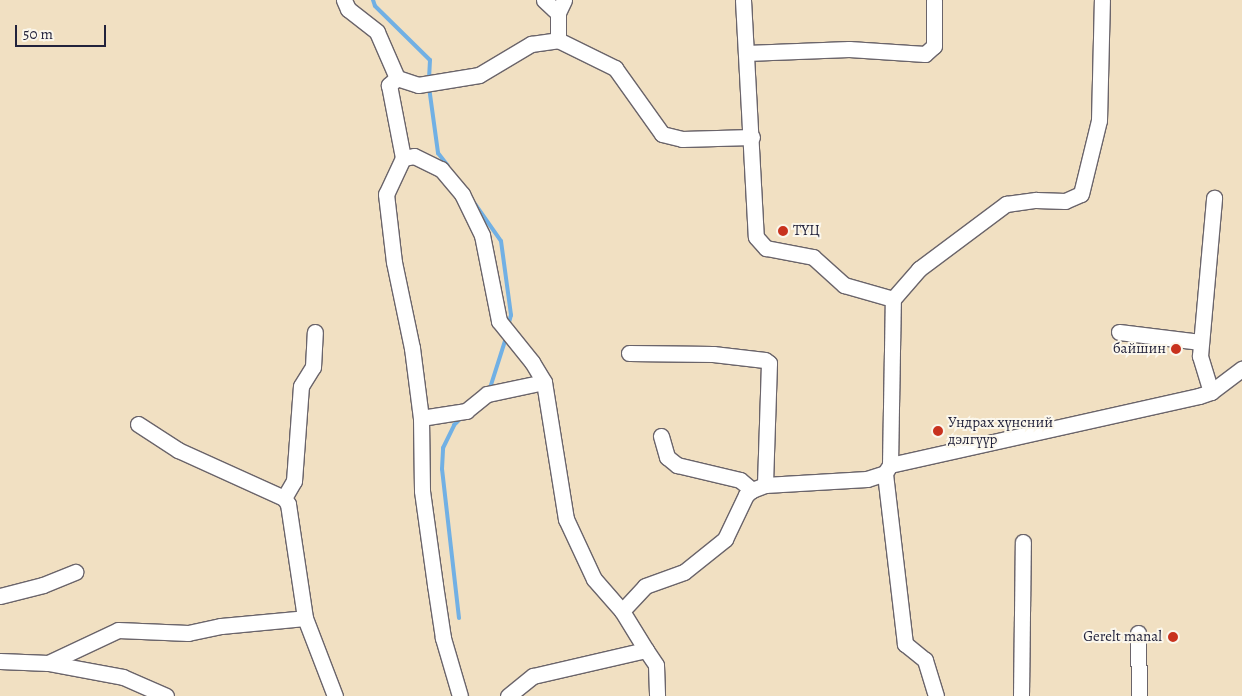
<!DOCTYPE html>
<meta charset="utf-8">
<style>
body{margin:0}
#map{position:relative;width:1242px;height:696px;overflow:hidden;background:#f1e0c2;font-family:Alegreya,serif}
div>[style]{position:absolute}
.stream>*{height:4px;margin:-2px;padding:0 2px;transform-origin:2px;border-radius:2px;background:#71b0e4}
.roads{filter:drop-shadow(1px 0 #6a646a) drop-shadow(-1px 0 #6a646a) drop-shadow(0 1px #6a646a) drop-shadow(0 -1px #6a646a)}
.street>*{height:15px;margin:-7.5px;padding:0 7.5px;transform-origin:7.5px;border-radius:7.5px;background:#fff}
.dots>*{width:14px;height:14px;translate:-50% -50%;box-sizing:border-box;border:2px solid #fbf7ec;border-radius:50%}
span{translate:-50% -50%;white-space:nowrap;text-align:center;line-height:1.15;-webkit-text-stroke:4px #fbf7ec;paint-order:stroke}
.poi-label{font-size:15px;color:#22223b}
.left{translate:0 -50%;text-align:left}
.right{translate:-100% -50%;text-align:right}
.scale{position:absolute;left:15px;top:25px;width:91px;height:22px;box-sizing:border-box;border:2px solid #22223b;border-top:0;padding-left:6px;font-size:15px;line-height:18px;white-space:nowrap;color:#22223b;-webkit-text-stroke:4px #fbf7ec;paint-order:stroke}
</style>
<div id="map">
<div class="stream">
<i style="left:373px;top:0;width:6px;rotate:72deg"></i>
<i style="left:375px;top:6px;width:77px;rotate:44.5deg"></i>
<i style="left:430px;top:60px;width:20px;rotate:93deg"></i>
<i style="left:429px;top:87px;width:67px;rotate:82.2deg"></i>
<i style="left:438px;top:153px;width:16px;rotate:52deg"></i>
<i style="left:475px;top:204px;width:45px;rotate:54.9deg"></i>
<i style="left:501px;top:241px;width:75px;rotate:82.3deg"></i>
<i style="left:511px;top:315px;width:11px;rotate:105deg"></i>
<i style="left:490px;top:388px;width:52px;rotate:-72.3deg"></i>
<i style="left:459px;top:618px;width:150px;rotate:-96.5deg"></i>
<i style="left:442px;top:469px;width:21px;rotate:-87deg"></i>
<i style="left:443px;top:448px;width:25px;rotate:-64deg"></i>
<i style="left:454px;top:425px;width:13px;rotate:-45deg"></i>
</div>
<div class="roads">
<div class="street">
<i style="left:344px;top:0;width:10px;rotate:66deg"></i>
<i style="left:348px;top:9px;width:37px;rotate:38deg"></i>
<i style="left:377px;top:32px;width:50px;rotate:66.5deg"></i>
<i style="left:397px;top:78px;width:22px;rotate:18deg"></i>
<i style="left:418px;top:85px;width:62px;rotate:-9.3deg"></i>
<i style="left:479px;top:75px;width:61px;rotate:-30.8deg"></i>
<i style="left:531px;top:44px;width:27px;rotate:-8deg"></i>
<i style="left:544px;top:0;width:19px;rotate:43deg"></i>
<i style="left:564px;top:0;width:14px;rotate:115deg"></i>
<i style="left:558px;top:13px;width:27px;rotate:90deg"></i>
<i style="left:558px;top:40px;width:64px;rotate:26.2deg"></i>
<i style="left:615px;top:68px;width:81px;rotate:54.5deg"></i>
<i style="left:662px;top:134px;width:21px;rotate:14deg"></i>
<i style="left:682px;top:139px;width:70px;rotate:-1.6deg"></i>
<i style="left:743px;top:0;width:237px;rotate:86.9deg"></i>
<i style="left:756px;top:237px;width:15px;rotate:48deg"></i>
<i style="left:766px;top:248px;width:48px;rotate:10.8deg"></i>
<i style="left:813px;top:257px;width:42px;rotate:42.1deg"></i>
<i style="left:844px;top:285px;width:51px;rotate:15.9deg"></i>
<i style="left:746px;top:53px;width:103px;rotate:-2.2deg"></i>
<i style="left:849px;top:49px;width:76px;rotate:3.8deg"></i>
<i style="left:925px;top:54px;width:12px;rotate:-42deg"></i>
<i style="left:934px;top:46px;width:46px;rotate:-90deg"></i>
<i style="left:397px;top:78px;width:11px;rotate:139deg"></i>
<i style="left:389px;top:85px;width:74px;rotate:79.1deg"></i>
<i style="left:403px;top:158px;width:40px;rotate:115deg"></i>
<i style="left:386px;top:194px;width:68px;rotate:83.3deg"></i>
<i style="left:394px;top:262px;width:88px;rotate:78.2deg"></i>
<i style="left:412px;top:348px;width:71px;rotate:82.7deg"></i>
<i style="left:421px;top:418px;width:73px;rotate:89.2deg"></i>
<i style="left:422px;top:491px;width:95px;rotate:82.1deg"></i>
<i style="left:435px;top:585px;width:54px;rotate:81.4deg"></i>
<i style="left:443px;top:638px;width:60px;rotate:73.7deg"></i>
<i style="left:403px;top:158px;width:11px;rotate:-10deg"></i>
<i style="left:414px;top:156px;width:30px;rotate:26deg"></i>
<i style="left:441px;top:169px;width:33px;rotate:50deg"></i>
<i style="left:462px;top:194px;width:46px;rotate:64deg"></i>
<i style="left:482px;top:235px;width:88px;rotate:78.8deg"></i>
<i style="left:499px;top:321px;width:53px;rotate:51.2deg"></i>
<i style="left:532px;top:362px;width:23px;rotate:59deg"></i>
<i style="left:544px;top:382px;width:139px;rotate:80.9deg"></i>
<i style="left:566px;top:519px;width:66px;rotate:65deg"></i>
<i style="left:594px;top:579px;width:43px;rotate:48.8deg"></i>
<i style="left:1119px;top:332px;width:82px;rotate:7deg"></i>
<i style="left:629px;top:353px;width:84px;rotate:0.7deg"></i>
<i style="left:713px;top:354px;width:52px;rotate:6.6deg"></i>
<i style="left:765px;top:360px;width:5px;rotate:37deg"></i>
<i style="left:769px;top:363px;width:122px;rotate:91.9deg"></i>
<i style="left:1211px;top:392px;width:38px;rotate:-107deg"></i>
<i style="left:1200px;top:356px;width:159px;rotate:-84.9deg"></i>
<i style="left:421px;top:418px;width:46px;rotate:-8.8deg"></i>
<i style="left:466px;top:411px;width:27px;rotate:-39deg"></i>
<i style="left:487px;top:394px;width:58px;rotate:-11.9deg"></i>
<i style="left:138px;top:424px;width:48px;rotate:33deg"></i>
<i style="left:178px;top:450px;width:116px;rotate:24.4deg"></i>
<i style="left:284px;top:498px;width:7px;rotate:56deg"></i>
<i style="left:288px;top:504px;width:115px;rotate:81.5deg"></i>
<i style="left:305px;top:618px;width:84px;rotate:69deg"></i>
<i style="left:661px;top:436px;width:22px;rotate:74deg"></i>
<i style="left:667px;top:457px;width:13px;rotate:39deg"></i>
<i style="left:677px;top:465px;width:65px;rotate:13.4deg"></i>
<i style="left:740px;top:480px;width:16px;rotate:40deg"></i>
<i style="left:890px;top:465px;width:317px;rotate:-12.6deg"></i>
<i style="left:1199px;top:396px;width:13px;rotate:-18deg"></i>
<i style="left:1211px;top:392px;width:39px;rotate:-37deg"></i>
<i style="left:284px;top:498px;width:20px;rotate:-60deg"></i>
<i style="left:294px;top:481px;width:95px;rotate:-85.8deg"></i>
<i style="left:301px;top:386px;width:22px;rotate:-58deg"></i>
<i style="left:313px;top:367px;width:35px;rotate:-87deg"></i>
<i style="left:0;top:596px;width:44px;rotate:-14.3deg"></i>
<i style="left:43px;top:585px;width:35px;rotate:-22deg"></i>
<i style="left:1138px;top:633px;width:63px;rotate:89.1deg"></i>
<i style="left:646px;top:650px;width:18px;rotate:56deg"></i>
<i style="left:656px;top:665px;width:31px;rotate:88deg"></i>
<i style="left:0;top:661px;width:48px;rotate:2.4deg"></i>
<i style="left:48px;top:663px;width:77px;rotate:-25.2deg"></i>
<i style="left:118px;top:630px;width:70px;rotate:2.5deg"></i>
<i style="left:188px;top:633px;width:34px;rotate:-12deg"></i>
<i style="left:221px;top:626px;width:84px;rotate:-5.4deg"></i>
<i style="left:48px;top:663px;width:76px;rotate:10.6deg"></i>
<i style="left:123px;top:677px;width:47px;rotate:23.8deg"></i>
<i style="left:508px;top:696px;width:32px;rotate:-39deg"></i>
<i style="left:533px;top:676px;width:116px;rotate:-13deg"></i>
<i style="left:646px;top:650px;width:46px;rotate:-121.6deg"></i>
<i style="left:622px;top:611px;width:34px;rotate:-47deg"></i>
<i style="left:645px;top:586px;width:41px;rotate:-19.7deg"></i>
<i style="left:684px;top:572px;width:53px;rotate:-38.8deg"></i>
<i style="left:725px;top:539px;width:49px;rotate:-64.5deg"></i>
<i style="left:746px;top:495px;width:8px;rotate:-40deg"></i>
<i style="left:752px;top:490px;width:14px;rotate:-21deg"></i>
<i style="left:765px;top:485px;width:102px;rotate:-3.4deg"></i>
<i style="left:867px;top:479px;width:19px;rotate:-18deg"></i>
<i style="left:936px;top:696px;width:38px;rotate:-107deg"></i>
<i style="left:925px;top:660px;width:26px;rotate:-141deg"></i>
<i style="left:905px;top:644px;width:172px;rotate:-96.7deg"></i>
<i style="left:885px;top:473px;width:9px;rotate:-58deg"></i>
<i style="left:890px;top:465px;width:166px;rotate:-89deg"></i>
<i style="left:893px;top:299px;width:40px;rotate:-49deg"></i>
<i style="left:919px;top:269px;width:109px;rotate:-36.8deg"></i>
<i style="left:1006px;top:204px;width:30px;rotate:-8deg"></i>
<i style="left:1036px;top:200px;width:29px;rotate:2deg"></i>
<i style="left:1065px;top:201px;width:17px;rotate:-24deg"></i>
<i style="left:1081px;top:194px;width:76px;rotate:-76.3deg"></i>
<i style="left:1099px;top:120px;width:120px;rotate:-88.6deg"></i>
<i style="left:1021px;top:696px;width:154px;rotate:-89.3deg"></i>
</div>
</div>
<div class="dots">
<i style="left:783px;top:231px;background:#c8321e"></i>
<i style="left:1176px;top:349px;background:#c8321e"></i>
<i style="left:938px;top:431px;background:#c8321e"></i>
<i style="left:1173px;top:637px;background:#c8321e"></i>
</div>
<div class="poi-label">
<span class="left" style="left:793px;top:231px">ТҮЦ</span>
<span class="right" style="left:1166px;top:349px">байшин</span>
<span class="left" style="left:948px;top:431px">Ундрах хүнсний<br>дэлгүүр</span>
<span class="right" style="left:1162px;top:637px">Gerelt manal</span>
</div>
<div class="scale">50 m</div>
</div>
